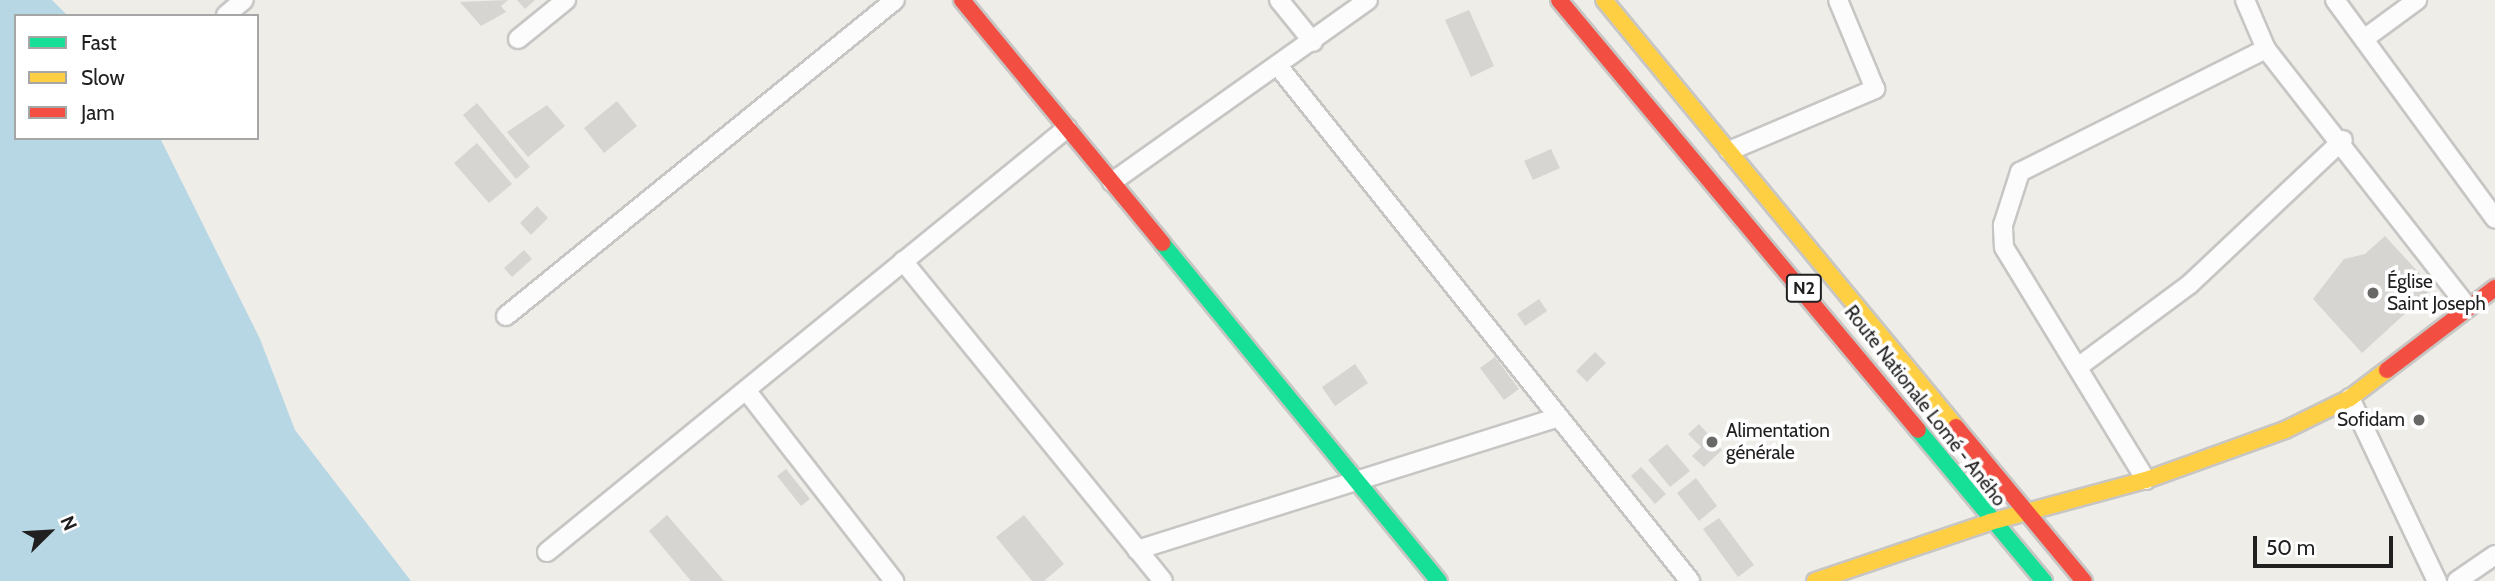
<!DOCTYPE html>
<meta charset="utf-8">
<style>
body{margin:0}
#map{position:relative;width:2495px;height:581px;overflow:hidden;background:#eeede8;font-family:Cabin,sans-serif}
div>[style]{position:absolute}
.water>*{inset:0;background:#b8d7e4}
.building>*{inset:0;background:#d7d5d1}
.roads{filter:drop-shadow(2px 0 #c7c6c4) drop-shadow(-2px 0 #c7c6c4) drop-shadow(0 2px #c7c6c4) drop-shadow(0 -2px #c7c6c4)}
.street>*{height:18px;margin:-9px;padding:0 9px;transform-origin:9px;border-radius:9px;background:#fcfcfc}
.fast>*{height:16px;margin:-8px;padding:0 8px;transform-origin:8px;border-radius:8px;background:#16e098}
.slow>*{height:16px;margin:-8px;padding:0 8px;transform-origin:8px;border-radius:8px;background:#ffcf43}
.jam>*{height:16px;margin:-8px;padding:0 8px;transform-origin:8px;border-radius:8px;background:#f24e42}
.dots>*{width:19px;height:19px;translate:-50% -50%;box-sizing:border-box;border:4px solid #fff;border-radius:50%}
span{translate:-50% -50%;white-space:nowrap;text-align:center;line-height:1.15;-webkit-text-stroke:7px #fff;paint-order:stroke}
.shield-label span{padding:2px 5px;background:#fff;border:2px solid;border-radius:5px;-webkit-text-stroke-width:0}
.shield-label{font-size:18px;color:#202020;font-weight:700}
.poi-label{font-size:19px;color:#202020}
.left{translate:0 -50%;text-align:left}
.right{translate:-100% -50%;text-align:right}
.street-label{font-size:19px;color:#202020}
.legend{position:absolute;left:14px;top:14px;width:245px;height:126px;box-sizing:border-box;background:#fff;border:2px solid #a6a6a6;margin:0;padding:9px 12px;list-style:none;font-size:21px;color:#202020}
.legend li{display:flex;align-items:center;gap:14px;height:35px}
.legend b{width:35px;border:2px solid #a6a6a6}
.north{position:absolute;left:14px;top:497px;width:70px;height:70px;-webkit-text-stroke:5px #fff;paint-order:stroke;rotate:66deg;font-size:19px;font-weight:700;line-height:28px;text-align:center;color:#202020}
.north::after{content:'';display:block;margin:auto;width:24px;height:32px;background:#202020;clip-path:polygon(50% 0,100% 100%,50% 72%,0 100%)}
.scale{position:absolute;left:2253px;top:536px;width:140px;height:32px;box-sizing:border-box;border:4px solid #202020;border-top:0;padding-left:9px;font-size:21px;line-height:24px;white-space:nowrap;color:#202020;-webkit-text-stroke:5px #fff;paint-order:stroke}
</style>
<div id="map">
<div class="water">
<i style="clip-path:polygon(0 0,52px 0,68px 16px,16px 16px,16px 138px,160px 138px,260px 339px,295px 430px,411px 581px,0 581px)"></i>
</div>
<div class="building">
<i style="clip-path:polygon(508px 0,501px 6px,506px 12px,481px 26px,460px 2px)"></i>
<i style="clip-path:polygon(517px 0,535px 0,525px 9px)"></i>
<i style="clip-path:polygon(1469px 10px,1494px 66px,1471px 77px,1445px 20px)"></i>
<i style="clip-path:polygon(617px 101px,637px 126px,604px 153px,584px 128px)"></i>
<i style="clip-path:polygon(477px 103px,530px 167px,516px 179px,463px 115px)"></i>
<i style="clip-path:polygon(547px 105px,565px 126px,528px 157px,507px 132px)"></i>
<i style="clip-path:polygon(477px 143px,512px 184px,489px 203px,454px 163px)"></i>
<i style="clip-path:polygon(1551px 149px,1560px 168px,1533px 180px,1524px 161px)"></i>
<i style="clip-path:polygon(537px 206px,548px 218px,531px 235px,520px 223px)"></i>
<i style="clip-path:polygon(2385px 236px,2433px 288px,2362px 353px,2313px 299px,2344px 259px,2365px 254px)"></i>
<i style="clip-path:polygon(524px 250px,532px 259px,512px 277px,504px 268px)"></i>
<i style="clip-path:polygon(1539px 299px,1547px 311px,1525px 326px,1517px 314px)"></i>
<i style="clip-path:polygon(1595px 352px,1606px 363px,1587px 382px,1576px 371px)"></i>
<i style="clip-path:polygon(1495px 357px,1519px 389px,1504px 400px,1480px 368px)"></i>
<i style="clip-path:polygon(1355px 364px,1368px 383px,1335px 406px,1322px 387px)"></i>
<i style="clip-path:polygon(1699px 424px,1722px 450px,1704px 467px,1692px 456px,1701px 447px,1688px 434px)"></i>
<i style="clip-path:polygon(1667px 444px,1690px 471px,1670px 487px,1648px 460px)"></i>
<i style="clip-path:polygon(1641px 467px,1666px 494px,1655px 504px,1631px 476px)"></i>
<i style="clip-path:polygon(786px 469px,810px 499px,801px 506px,777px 476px)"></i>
<i style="clip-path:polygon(1696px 478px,1717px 506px,1699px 521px,1677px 493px)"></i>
<i style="clip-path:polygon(667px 515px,724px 581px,691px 581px,649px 531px)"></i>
<i style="clip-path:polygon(1024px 515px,1064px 564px,1044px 581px,1032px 581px,996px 537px)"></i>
<i style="clip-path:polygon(1719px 518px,1754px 565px,1738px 577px,1703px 529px)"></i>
</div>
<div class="roads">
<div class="street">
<i style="left:1279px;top:0;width:54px;rotate:51deg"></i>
<i style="left:2245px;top:0;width:53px;rotate:66.8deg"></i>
<i style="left:2266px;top:49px;width:328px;rotate:52deg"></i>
<i style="left:2335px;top:0;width:271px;rotate:53.8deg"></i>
<i style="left:226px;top:15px;width:23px;rotate:-40deg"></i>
<i style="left:518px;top:39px;width:62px;rotate:-39.1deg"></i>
<i style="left:2364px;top:39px;width:66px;rotate:-36.3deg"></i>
<i style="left:1278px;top:66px;width:660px;rotate:51.34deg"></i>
<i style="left:1729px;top:151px;width:159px;rotate:-23deg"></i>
<i style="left:1875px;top:89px;width:96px;rotate:-112.6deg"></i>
<i style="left:1112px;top:182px;width:314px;rotate:-35.4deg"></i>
<i style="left:903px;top:261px;width:412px;rotate:50.9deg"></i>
<i style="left:506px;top:316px;width:501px;rotate:-39.09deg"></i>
<i style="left:2078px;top:367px;width:139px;rotate:-36.5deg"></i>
<i style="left:2190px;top:284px;width:210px;rotate:-43.3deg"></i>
<i style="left:746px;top:390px;width:242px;rotate:52.2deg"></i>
<i style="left:2350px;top:398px;width:203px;rotate:64.6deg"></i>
<i style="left:2146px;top:480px;width:273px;rotate:-121.4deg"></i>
<i style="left:2004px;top:247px;width:22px;rotate:-93deg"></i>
<i style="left:2003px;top:225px;width:56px;rotate:-72.2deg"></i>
<i style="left:2020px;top:172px;width:275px;rotate:-26.6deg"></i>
<i style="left:1137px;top:550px;width:442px;rotate:-17.5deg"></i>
<i style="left:547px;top:552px;width:671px;rotate:-39.19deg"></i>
<i style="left:2457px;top:581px;width:46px;rotate:-34.4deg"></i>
</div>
<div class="fast">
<i style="left:1162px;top:243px;width:437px;rotate:50.7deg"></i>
<i style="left:1918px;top:430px;width:197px;rotate:50.2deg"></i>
</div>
<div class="slow">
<i style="left:1604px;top:0;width:553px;rotate:50.5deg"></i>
<i style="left:1815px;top:581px;width:185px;rotate:-18.6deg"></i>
<i style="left:1990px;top:522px;width:162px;rotate:-15.1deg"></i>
<i style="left:2146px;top:480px;width:148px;rotate:-19.8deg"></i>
<i style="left:2285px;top:430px;width:72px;rotate:-26.2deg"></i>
<i style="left:2350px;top:398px;width:46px;rotate:-37.1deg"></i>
</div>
<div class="jam">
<i style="left:962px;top:0;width:315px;rotate:50.5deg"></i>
<i style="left:1559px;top:0;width:560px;rotate:50.14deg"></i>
<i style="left:2387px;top:370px;width:136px;rotate:-37.2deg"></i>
<i style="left:1956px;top:427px;width:200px;rotate:50.3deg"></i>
</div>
</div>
<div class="dots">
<i style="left:2373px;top:293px;background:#686866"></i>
<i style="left:2419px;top:420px;background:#686866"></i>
<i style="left:1712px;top:442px;background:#686866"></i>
</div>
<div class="shield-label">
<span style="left:1804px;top:288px">N2</span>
</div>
<div class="poi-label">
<span class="left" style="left:2387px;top:293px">Église<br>Saint Joseph</span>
<span class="right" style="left:2405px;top:420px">Sofidam</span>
<span class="left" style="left:1726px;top:442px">Alimentation<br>générale</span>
</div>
<div class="street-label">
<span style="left:1925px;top:406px;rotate:52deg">Route Nationale Lomé - Aného</span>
</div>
<ul class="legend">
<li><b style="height:9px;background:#16e098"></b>Fast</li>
<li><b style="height:9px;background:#ffcf43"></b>Slow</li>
<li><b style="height:9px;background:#f24e42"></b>Jam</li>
</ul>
<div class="north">N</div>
<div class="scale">50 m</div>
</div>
